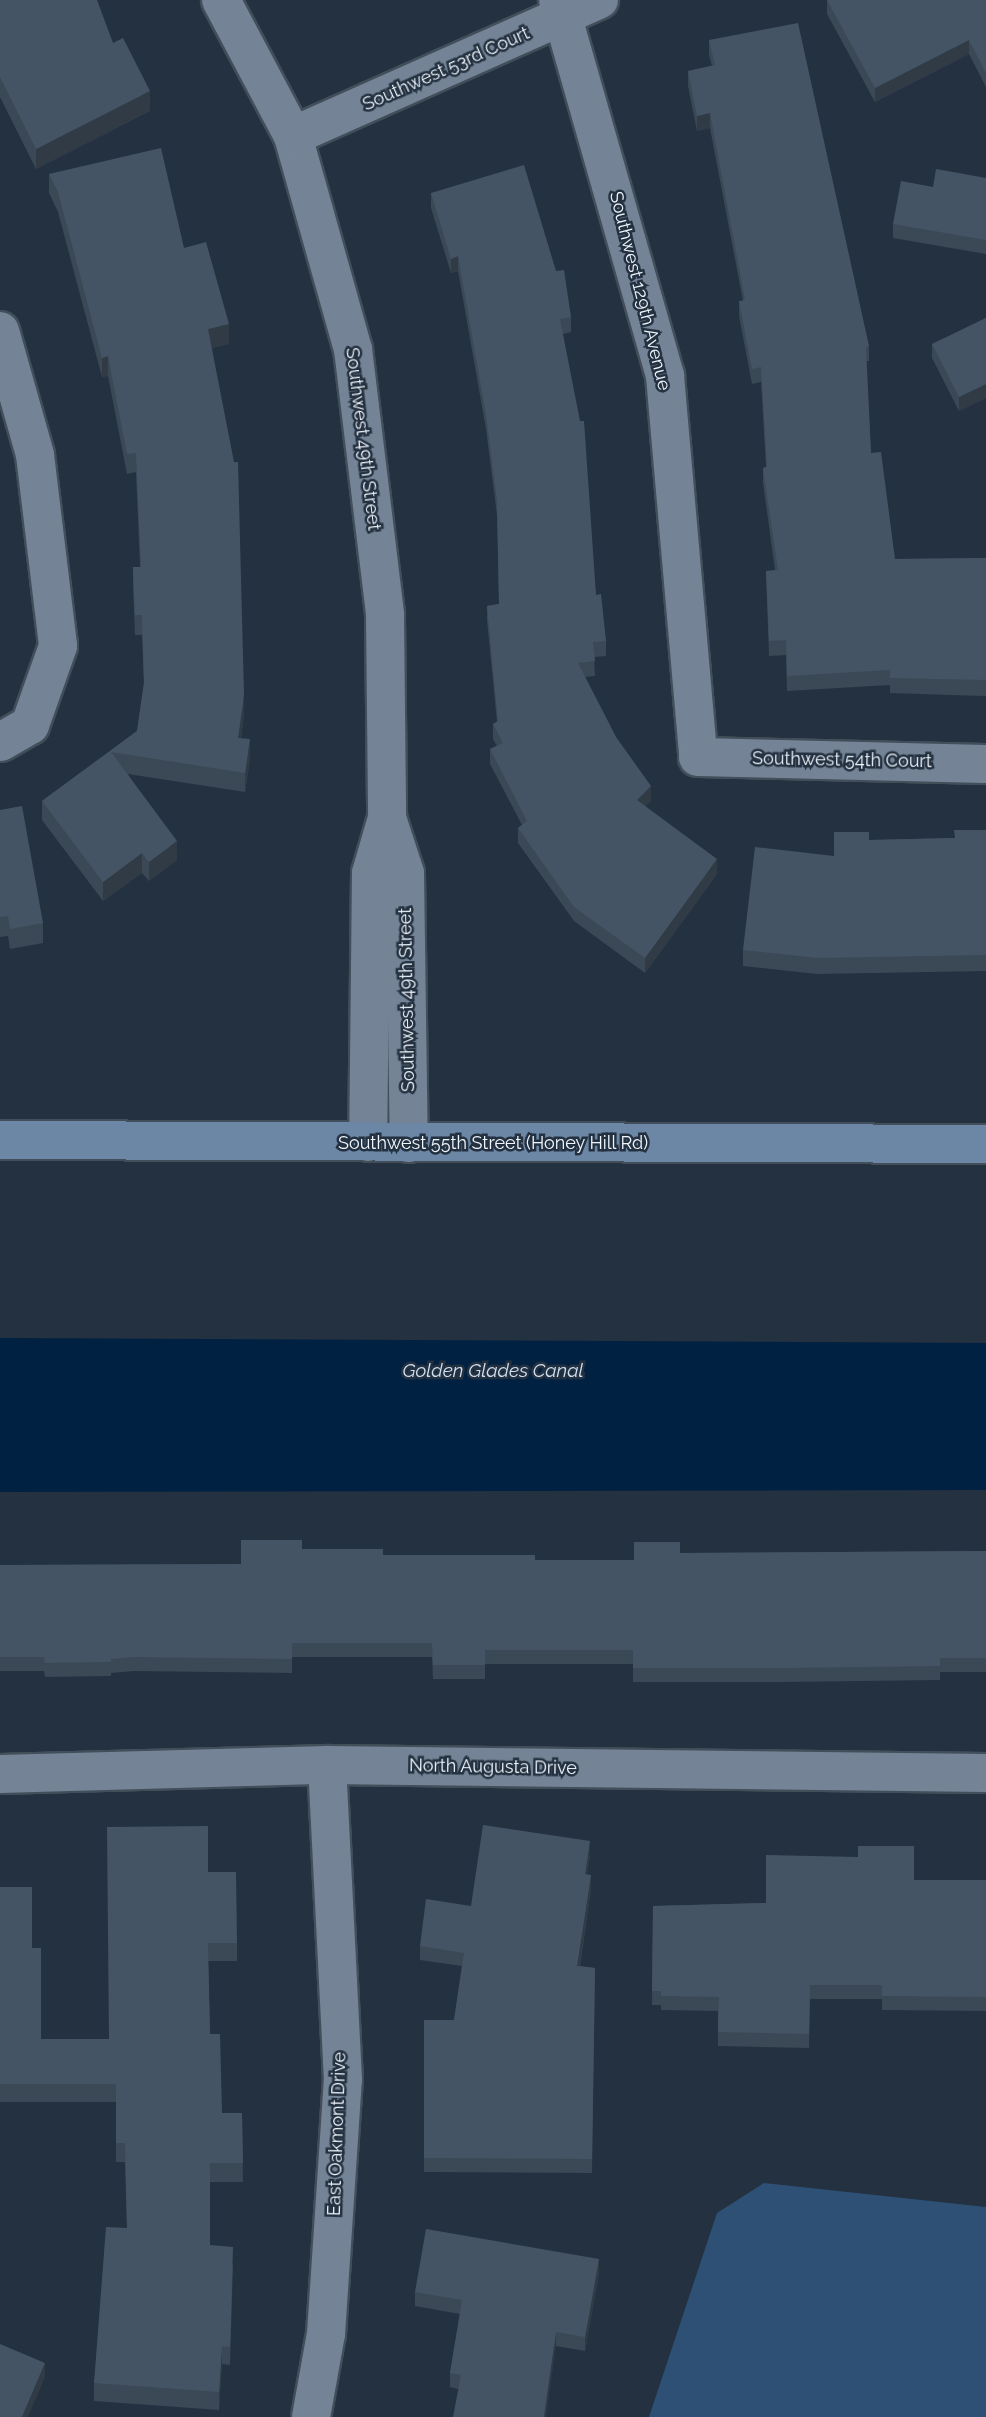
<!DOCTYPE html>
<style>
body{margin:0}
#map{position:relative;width:986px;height:2417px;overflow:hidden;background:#243140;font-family:Raleway,sans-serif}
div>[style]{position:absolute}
.green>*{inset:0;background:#2e5075}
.water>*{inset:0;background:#002141}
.roads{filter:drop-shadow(2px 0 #424e5a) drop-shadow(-2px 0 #424e5a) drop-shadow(0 2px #424e5a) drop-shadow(0 -2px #424e5a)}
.street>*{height:38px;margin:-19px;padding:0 19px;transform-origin:19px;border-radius:19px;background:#748496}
.secondary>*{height:38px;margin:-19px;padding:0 19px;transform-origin:19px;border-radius:19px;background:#6b87a5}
.wall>*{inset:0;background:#3b4856}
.shaded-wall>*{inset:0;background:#303b46}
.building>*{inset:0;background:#455464}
span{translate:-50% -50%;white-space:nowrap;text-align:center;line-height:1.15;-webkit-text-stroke:5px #243140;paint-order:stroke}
.street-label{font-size:18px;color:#eef5fd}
.water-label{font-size:19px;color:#d0dff2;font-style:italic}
</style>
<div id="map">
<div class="green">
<i style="clip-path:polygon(764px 2183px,986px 2207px,986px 2417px,649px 2417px,717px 2213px)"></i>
</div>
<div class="water">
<i style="clip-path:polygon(0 1338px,986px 1343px,986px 1490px,0 1492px)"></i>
</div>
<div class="roads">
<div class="street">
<i style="left:221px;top:0;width:154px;rotate:62.1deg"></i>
<i style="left:293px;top:136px;width:221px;rotate:74.3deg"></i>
<i style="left:353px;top:349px;width:268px;rotate:83.1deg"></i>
<i style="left:385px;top:615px;width:203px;rotate:89.4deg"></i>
<i style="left:387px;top:818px;width:57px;rotate:106.2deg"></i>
<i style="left:371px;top:873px;width:269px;rotate:90.6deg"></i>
<i style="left:558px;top:0;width:391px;rotate:74.1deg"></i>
<i style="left:665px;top:376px;width:382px;rotate:85deg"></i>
<i style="left:698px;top:757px;width:288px;rotate:1.4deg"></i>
<i style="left:293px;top:136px;width:335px;rotate:-24deg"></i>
<i style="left:0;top:331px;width:129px;rotate:74.2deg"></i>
<i style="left:35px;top:455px;width:192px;rotate:83.1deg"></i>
<i style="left:58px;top:646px;width:84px;rotate:109.5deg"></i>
<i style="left:30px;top:725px;width:34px;rotate:150deg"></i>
<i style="left:387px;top:818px;width:58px;rotate:71.9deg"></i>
<i style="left:405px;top:873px;width:270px;rotate:89.2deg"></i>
<i style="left:0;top:1774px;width:327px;rotate:-1.6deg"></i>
<i style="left:327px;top:1765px;width:659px;rotate:0.7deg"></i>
<i style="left:311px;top:2417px;width:84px;rotate:-79.8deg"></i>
<i style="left:326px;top:2334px;width:255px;rotate:-86.2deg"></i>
<i style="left:343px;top:2080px;width:315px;rotate:-92.9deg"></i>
</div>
<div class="secondary">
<i style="left:0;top:1140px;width:986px;rotate:0.23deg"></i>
</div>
</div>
<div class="wall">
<i style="clip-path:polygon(0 0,113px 43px,150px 111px,36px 169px,0 97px)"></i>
<i style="clip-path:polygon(827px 0,986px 0,986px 87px,969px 54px,875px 102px,827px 14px)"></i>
<i style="clip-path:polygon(709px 40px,869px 346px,869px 361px,866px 361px,871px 453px,895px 559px,986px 558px,986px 696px,890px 693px,890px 685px,787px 691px,786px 655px,769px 656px,766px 571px,775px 570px,763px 483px,763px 468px,766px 467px,761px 382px,752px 384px,739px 316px,739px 301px,743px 301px,710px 128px,697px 131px,688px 86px,688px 71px,712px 66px,709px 55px)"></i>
<i style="clip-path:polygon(49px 174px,184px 248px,229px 344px,212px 348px,244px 715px,241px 738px,250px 759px,245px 792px,128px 774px,177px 860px,149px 881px,142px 873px,103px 901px,42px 820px,42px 801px,137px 731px,144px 685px,142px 635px,135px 635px,133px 587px,133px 567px,140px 567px,136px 472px,127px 474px,108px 376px,102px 377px,58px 212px,49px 193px)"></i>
<i style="clip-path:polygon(986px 178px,986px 254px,893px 238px,893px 224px,933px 187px)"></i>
<i style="clip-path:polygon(431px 193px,556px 271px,571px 317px,571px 332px,563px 334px,596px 595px,606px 641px,606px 656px,594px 657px,595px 676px,585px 677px,616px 737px,651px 801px,645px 806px,717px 874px,645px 973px,574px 921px,518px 843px,518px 828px,522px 825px,490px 764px,490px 749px,497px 746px,493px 739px,493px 724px,497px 722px,487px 620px,487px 606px,499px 604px,497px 515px,486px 429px,458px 271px,451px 273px,431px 208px)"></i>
<i style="clip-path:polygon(986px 318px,986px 398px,959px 411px,932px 358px,932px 344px)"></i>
<i style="clip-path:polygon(0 810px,43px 923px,43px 943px,10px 949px,8px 936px,0 937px)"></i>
<i style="clip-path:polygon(986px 830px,986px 971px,817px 974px,743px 966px,743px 950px,834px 856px,869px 840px,954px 838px)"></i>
<i style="clip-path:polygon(302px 1549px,383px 1555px,535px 1560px,634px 1560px,680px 1553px,986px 1551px,986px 1672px,940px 1672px,940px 1680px,782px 1682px,633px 1682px,633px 1664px,485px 1664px,485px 1679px,433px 1679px,432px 1657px,292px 1657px,292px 1673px,134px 1671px,111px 1673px,111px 1676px,45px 1677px,44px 1671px,0 1671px,0 1565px,241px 1564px)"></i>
<i style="clip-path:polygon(590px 1855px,587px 1874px,591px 1889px,580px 1966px,595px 1968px,592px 2173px,424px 2172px,424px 2020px,454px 2020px,462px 1966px,420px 1960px,420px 1946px,471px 1906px)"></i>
<i style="clip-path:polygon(208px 1872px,237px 1943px,237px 1961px,208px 1961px,210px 2034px,222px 2113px,242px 2113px,243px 2182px,210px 2182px,210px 2245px,233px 2265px,230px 2365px,222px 2364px,219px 2410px,94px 2401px,94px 2383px,127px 2228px,125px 2162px,116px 2162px,116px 2102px,0 2102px,0 1887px,32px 1948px,41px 2039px,109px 2039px)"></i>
<i style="clip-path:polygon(914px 1880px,986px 1880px,986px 2011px,882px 2010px,882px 1999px,810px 1999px,809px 2048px,718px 2046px,718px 2011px,661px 2010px,661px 2005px,652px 2005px,653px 1906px,766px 1903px)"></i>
<i style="clip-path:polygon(599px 2273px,585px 2351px,556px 2346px,458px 2389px,450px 2387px,450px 2373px,460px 2314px,415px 2306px,415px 2292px)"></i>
</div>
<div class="shaded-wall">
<i style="clip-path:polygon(969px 40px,969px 54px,875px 102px,875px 88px)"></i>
<i style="clip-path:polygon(150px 91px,150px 111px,36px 169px,36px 149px)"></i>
<i style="clip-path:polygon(710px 113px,710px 128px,697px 131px,697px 116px)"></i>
<i style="clip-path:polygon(458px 256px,458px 271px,451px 273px,451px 259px)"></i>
<i style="clip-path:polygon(229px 324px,229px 344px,208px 349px,208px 329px)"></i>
<i style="clip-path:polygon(108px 356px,108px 376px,102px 377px,102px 358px)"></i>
<i style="clip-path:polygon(986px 384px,986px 398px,959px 411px,959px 397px)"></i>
<i style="clip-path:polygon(244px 695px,244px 715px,238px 757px,238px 738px)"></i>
<i style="clip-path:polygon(250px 739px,250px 759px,245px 792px,245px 773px)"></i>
<i style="clip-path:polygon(651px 786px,651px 801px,637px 815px,637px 800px)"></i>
<i style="clip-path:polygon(177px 841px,177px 860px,149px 881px,149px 862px)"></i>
<i style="clip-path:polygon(142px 853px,142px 873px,103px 901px,103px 882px)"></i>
<i style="clip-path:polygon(717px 859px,717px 874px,645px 973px,645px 958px)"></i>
<i style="clip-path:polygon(590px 1841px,590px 1855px,585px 1888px,585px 1874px)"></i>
<i style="clip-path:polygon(591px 1875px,591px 1889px,577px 1980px,577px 1966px)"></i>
<i style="clip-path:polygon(599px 2259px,599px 2273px,585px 2351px,585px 2337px)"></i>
<i style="clip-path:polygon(556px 2332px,556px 2346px,546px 2417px,544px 2417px)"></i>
<i style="clip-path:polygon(222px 2346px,222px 2364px,219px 2410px,219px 2392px)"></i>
<i style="clip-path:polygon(45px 2363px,45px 2377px,28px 2417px,22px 2417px)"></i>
</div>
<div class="building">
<i style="clip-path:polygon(0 0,97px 0,113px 43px,123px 38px,150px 91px,36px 149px,0 77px)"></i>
<i style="clip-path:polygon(827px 0,986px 0,986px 73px,969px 40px,875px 88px)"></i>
<i style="clip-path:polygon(798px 23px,869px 346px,866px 347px,871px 453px,881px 452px,895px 559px,986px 558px,986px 680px,890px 678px,890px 670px,787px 676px,786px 640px,769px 641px,766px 571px,778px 570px,763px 468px,767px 467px,761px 367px,752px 369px,739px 301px,745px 300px,710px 113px,697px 116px,688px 71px,715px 65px,709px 40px)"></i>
<i style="clip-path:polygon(161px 148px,184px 248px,206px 242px,229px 324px,208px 329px,234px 462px,238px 462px,244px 695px,238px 738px,250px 739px,245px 773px,111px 752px,177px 841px,149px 862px,142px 853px,103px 882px,42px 801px,137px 731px,144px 682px,142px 615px,135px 615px,133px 567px,141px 567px,136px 453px,127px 454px,108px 356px,102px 358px,58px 192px,49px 174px)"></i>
<i style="clip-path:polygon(524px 165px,556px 271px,564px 270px,571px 317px,560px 319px,580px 421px,584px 421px,596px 595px,601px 594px,606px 641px,593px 642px,595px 661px,578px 663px,616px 737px,651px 786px,637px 800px,717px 859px,645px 958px,574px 907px,518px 828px,527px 821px,490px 749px,503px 743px,493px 724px,498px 721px,487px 606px,499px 604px,497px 500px,486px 415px,458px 256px,451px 259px,431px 193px)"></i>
<i style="clip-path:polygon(936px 169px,986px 178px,986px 240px,893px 224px,901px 181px,933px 187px)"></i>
<i style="clip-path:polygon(986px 318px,986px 384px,959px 397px,932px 344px)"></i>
<i style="clip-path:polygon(22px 806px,43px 923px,10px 929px,8px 916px,0 917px,0 810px)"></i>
<i style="clip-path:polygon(954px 830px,986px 830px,986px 955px,817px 958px,743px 950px,755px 847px,834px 856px,834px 832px,869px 832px,869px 840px,955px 838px)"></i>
<i style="clip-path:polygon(241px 1540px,302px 1540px,302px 1549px,383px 1549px,383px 1555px,535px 1555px,535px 1560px,634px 1560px,634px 1542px,680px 1542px,680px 1553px,986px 1551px,986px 1658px,940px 1658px,940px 1666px,782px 1668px,633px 1668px,633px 1650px,485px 1650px,485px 1665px,433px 1665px,432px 1643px,292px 1643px,292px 1659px,134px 1657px,111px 1659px,111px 1662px,45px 1663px,44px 1657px,0 1657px,0 1565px,241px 1564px)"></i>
<i style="clip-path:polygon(483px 1825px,590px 1841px,585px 1874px,591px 1875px,577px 1966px,595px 1968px,592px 2159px,424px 2158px,424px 2020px,454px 2020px,464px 1953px,420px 1946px,426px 1899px,471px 1906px)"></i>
<i style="clip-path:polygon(208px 1826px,208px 1872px,236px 1872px,237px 1943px,208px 1943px,210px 2034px,220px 2034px,222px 2113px,242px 2113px,243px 2163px,210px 2163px,210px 2245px,233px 2247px,230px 2347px,222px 2346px,219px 2392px,94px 2383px,106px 2227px,127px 2228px,125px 2143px,116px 2143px,116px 2084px,0 2084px,0 1887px,32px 1887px,32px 1948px,41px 1948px,41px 2039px,109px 2039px,107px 1827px)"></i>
<i style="clip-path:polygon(858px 1846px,914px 1846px,914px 1880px,986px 1880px,986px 1997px,882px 1996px,882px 1985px,810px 1985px,809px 2034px,718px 2032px,719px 1997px,661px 1996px,661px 1991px,652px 1991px,653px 1906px,766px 1903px,766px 1855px,858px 1857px)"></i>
<i style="clip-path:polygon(426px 2229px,599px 2259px,585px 2337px,556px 2332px,544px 2417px,453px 2417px,461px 2375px,450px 2373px,462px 2300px,415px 2292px)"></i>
<i style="clip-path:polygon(0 2344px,45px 2363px,22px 2417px,0 2417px)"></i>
</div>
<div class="street-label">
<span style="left:446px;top:69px;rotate:-24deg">Southwest 53rd Court</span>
<span style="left:640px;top:291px;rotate:76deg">Southwest 129th Avenue</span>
<span style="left:363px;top:439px;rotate:83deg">Southwest 49th Street</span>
<span style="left:842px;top:760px;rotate:1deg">Southwest 54th Court</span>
<span style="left:407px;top:1000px;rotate:-91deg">Southwest 49th Street</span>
<span style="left:493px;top:1143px">Southwest 55th Street (Honey Hill Rd)</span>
<span style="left:493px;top:1767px;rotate:1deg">North Augusta Drive</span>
<span style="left:337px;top:2134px;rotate:-88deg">East Oakmont Drive</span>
</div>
<div class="water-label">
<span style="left:493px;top:1371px">Golden Glades Canal</span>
</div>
</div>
